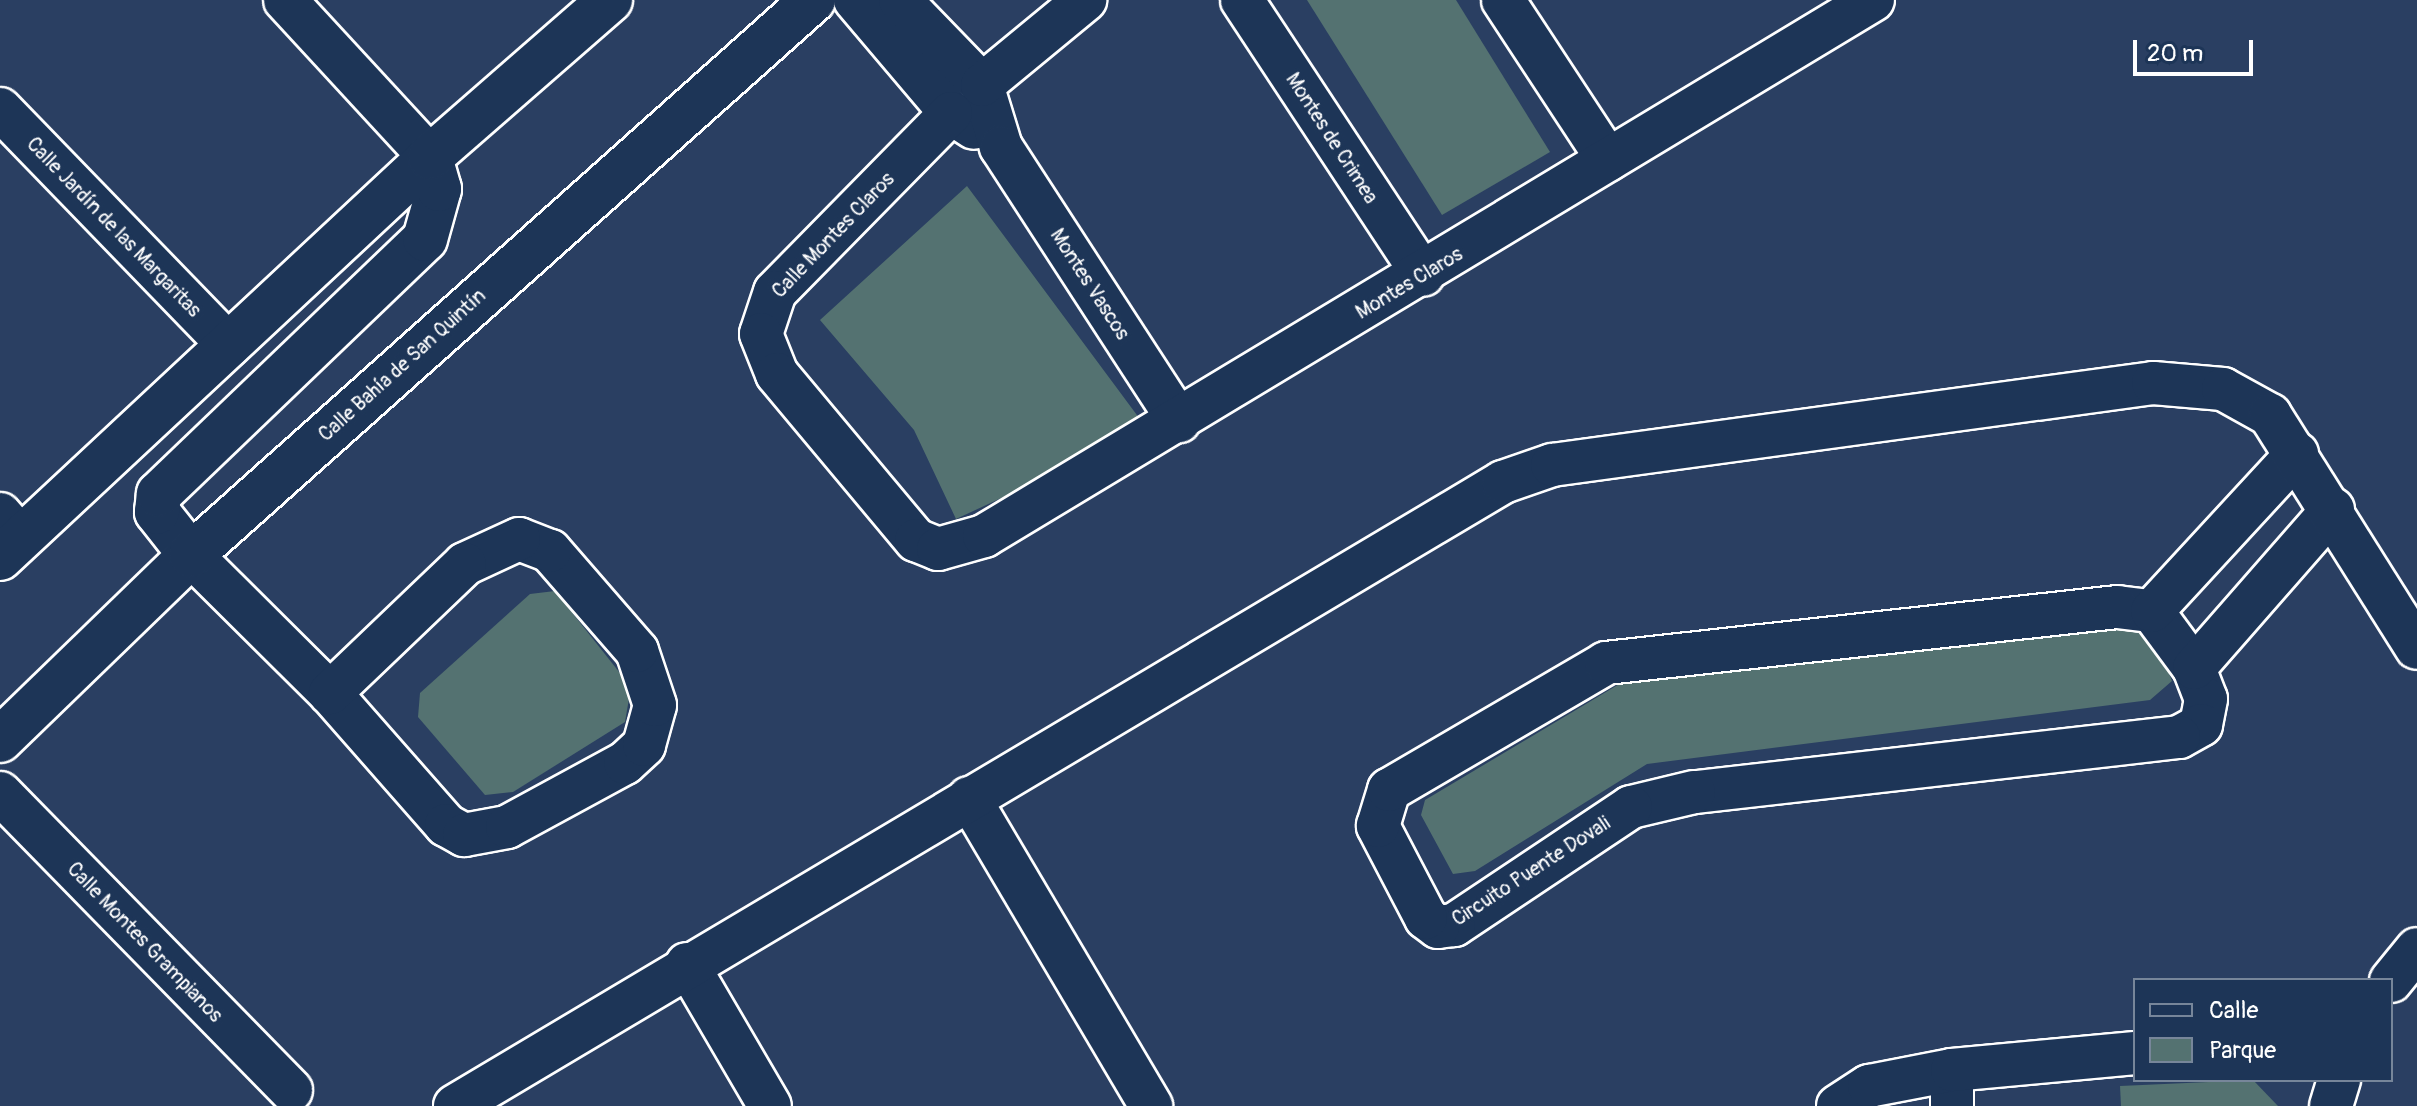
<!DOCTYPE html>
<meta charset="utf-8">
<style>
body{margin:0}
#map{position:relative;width:2417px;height:1106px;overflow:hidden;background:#2a3f62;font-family:Pangolin,sans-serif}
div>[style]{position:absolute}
.green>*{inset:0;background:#547271}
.roads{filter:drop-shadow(2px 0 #fff) drop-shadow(-2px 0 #fff) drop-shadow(0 2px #fff) drop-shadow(0 -2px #fff)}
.minor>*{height:42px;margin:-21px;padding:0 21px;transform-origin:21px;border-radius:21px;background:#1d3557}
.tertiary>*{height:44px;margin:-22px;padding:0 22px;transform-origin:22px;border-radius:22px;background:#1d3557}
span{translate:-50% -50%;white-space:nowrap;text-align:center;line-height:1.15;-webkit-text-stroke:8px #1d3557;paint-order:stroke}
.street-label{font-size:20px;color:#fff}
.legend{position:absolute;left:2133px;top:978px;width:260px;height:104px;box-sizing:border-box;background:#1d3557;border:2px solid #77869a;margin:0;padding:10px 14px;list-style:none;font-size:24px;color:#fff}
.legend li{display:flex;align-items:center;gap:16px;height:40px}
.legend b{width:40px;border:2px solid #77869a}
.scale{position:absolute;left:2133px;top:40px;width:120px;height:36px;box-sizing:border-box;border:4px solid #fff;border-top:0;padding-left:10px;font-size:24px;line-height:28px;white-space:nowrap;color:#fff;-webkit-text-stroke:6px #1d3557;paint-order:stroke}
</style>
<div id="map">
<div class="green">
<i style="clip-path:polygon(1307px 0,1456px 0,1550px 152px,1442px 215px)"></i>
<i style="clip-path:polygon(967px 186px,1148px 430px,956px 519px,914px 430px,820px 320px)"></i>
<i style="clip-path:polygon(555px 591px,631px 687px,625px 722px,513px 792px,485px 795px,418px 717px,420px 693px,530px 594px)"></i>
<i style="clip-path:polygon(2130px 625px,2154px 635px,2172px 681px,2150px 700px,1647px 764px,1475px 871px,1453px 874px,1421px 815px,1425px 800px,1621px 683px)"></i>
<i style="clip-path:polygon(2253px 1080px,2278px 1106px,2121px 1106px,2120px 1086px)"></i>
</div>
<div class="roads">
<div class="minor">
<i style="left:285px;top:0;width:214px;rotate:47.3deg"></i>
<i style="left:855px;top:0;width:148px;rotate:49.7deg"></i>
<i style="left:951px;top:113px;width:27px;rotate:33deg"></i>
<i style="left:900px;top:0;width:118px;rotate:46deg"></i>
<i style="left:982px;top:85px;width:65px;rotate:73deg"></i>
<i style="left:1001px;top:147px;width:327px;rotate:57deg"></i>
<i style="left:1242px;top:0;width:329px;rotate:56.6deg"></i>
<i style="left:1503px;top:0;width:191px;rotate:56.7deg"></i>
<i style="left:982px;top:85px;width:134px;rotate:-39.5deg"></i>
<i style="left:0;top:109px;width:329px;rotate:45.9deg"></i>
<i style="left:951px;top:113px;width:251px;rotate:134.5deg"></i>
<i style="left:775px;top:292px;width:44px;rotate:108.4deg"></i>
<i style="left:761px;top:334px;width:43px;rotate:68.2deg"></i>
<i style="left:777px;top:374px;width:217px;rotate:50.1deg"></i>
<i style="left:916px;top:540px;width:24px;rotate:22deg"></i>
<i style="left:938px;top:549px;width:48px;rotate:-15.8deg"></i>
<i style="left:984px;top:536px;width:1038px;rotate:-31.09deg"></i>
<i style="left:0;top:514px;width:32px;rotate:49deg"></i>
<i style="left:191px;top:555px;width:196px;rotate:44.8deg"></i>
<i style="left:330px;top:693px;width:176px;rotate:48.7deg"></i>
<i style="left:446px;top:825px;width:21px;rotate:29deg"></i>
<i style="left:464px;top:835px;width:44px;rotate:-10.5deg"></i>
<i style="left:507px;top:827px;width:134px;rotate:-28.5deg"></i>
<i style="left:625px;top:763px;width:26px;rotate:-43deg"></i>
<i style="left:644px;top:745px;width:41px;rotate:-74.6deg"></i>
<i style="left:655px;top:705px;width:57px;rotate:-108.4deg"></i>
<i style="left:637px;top:651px;width:133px;rotate:-131deg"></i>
<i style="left:550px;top:551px;width:33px;rotate:-159deg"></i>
<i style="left:519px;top:539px;width:60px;rotate:155.2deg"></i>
<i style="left:465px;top:564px;width:187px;rotate:136.3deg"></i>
<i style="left:2117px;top:607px;width:35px;rotate:7deg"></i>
<i style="left:2152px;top:611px;width:71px;rotate:53.6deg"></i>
<i style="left:2194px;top:668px;width:33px;rotate:69deg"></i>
<i style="left:2206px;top:699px;width:26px;rotate:101deg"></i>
<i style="left:2201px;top:725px;width:25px;rotate:151deg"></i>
<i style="left:2179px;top:737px;width:488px;rotate:173.5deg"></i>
<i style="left:1694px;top:792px;width:65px;rotate:166.6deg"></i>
<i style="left:1631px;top:807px;width:213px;rotate:146.3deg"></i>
<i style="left:1454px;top:925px;width:16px;rotate:173deg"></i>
<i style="left:1438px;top:927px;width:15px;rotate:-143deg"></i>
<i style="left:1426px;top:918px;width:104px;rotate:-117.6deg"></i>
<i style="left:1378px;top:826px;width:38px;rotate:-73deg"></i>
<i style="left:1389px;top:790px;width:251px;rotate:-30.3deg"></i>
<i style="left:1606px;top:663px;width:514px;rotate:-6.25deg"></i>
<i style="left:2152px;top:611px;width:214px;rotate:-47.3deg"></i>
<i style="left:2194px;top:668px;width:211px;rotate:-48.8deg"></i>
<i style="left:0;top:793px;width:416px;rotate:45.6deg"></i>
<i style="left:969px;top:798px;width:358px;rotate:59.4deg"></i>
<i style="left:687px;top:964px;width:164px;rotate:59.7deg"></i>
<i style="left:2391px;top:981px;width:41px;rotate:-50.9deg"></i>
<i style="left:1952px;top:1070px;width:36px;rotate:90deg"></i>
<i style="left:455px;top:1106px;width:1220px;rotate:-30.77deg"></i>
<i style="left:1503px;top:482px;width:52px;rotate:-19.1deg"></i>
<i style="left:1552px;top:465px;width:607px;rotate:-7.77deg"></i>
<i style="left:2153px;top:383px;width:70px;rotate:4.9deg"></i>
<i style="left:2223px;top:389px;width:54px;rotate:29deg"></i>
<i style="left:2270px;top:415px;width:275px;rotate:57.8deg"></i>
<i style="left:1838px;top:1106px;width:37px;rotate:-33deg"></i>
<i style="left:1869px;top:1086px;width:85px;rotate:-10.9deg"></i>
<i style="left:1952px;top:1070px;width:184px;rotate:-5.3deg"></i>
<i style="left:2331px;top:1106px;width:27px;rotate:-73deg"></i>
</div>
<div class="tertiary">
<i style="left:191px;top:555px;width:55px;rotate:-128.3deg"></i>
<i style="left:157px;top:512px;width:18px;rotate:-84deg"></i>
<i style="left:159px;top:494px;width:368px;rotate:-43.8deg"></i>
<i style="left:425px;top:239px;width:52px;rotate:-74.4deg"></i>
<i style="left:439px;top:189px;width:33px;rotate:-106deg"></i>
<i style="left:0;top:558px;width:588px;rotate:-43deg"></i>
<i style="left:430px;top:157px;width:239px;rotate:-41.1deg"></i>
<i style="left:0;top:740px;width:266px;rotate:-44.1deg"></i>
<i style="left:191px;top:555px;width:834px;rotate:-41.74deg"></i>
</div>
</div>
<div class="street-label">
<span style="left:1332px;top:138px;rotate:57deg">Montes de Crimea</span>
<span style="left:114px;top:227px;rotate:46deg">Calle Jardín de las Margaritas</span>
<span style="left:833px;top:235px;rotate:-46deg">Calle Montes Claros</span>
<span style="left:1409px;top:283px;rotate:-31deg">Montes Claros</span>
<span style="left:1090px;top:284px;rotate:57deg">Montes Vascos</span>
<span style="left:402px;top:365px;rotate:-42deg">Calle Bahía de San Quintín</span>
<span style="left:1531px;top:871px;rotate:-33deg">Circuito Puente Dovali</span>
<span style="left:145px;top:942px;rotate:46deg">Calle Montes Grampianos</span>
</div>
<ul class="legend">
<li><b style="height:10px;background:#1d3557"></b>Calle</li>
<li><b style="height:22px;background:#547271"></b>Parque</li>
</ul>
<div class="scale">20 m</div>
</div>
